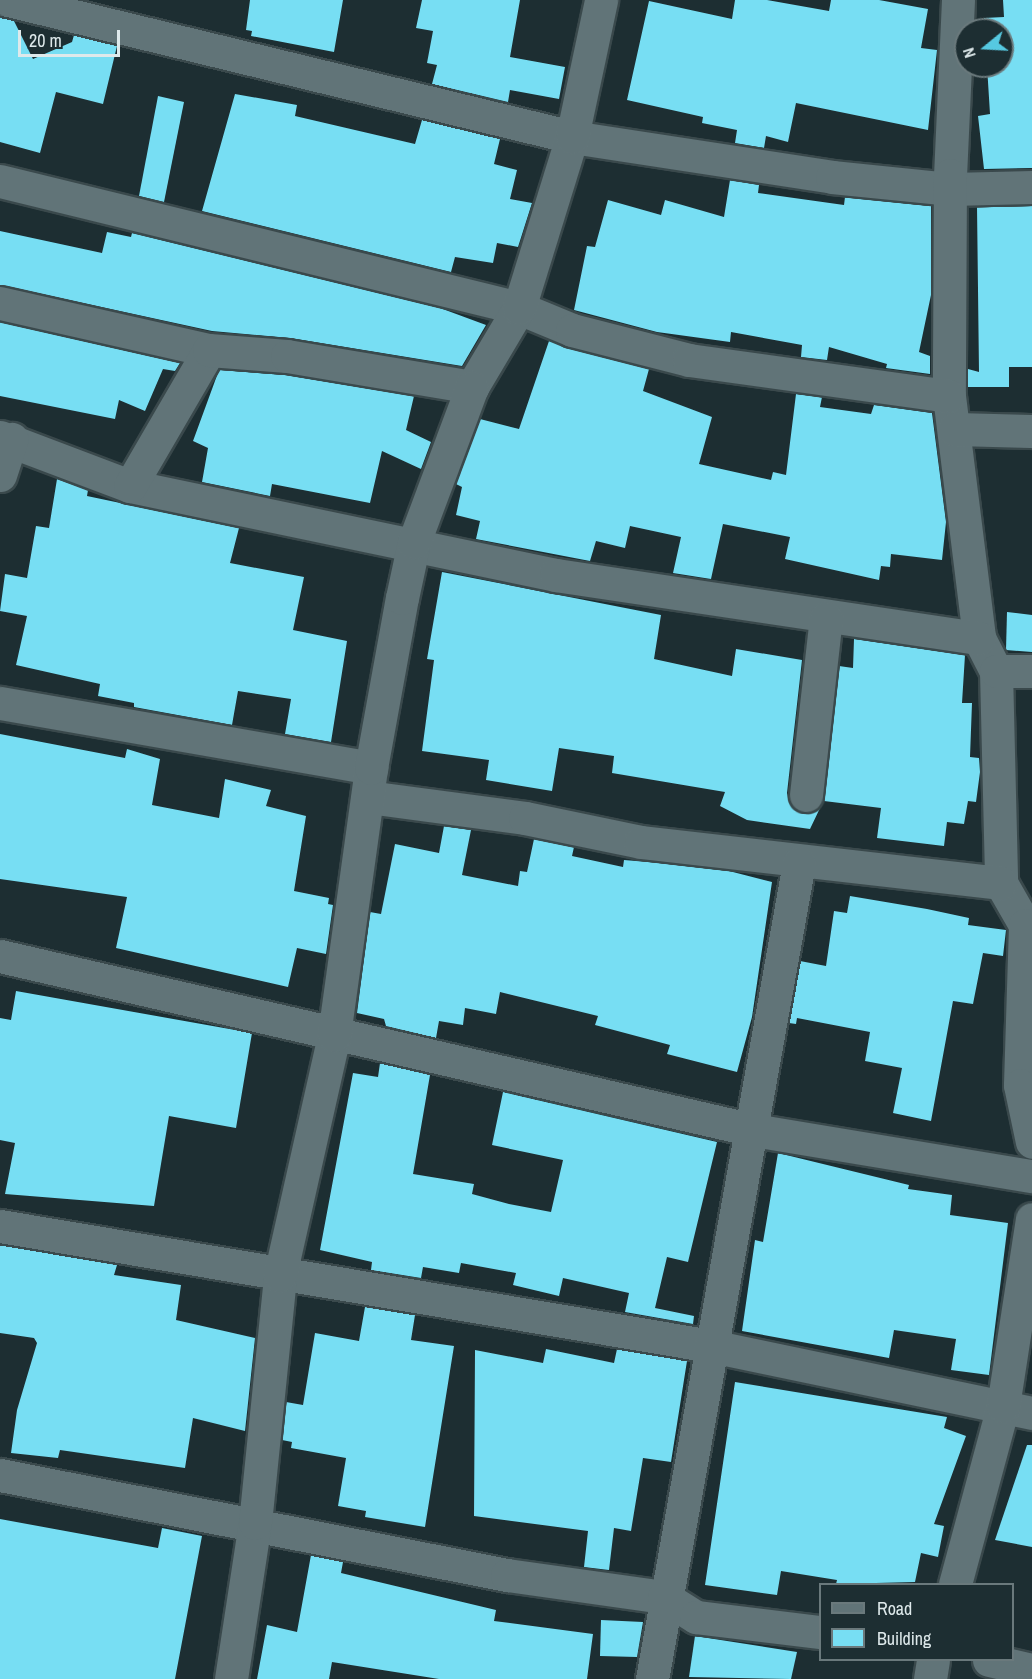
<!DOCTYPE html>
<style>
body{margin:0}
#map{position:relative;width:1032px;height:1679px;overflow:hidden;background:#1d2e32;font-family:"Archivo Narrow",sans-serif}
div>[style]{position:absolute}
.building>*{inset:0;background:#77def3}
.roads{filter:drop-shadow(2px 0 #3a494c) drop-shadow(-2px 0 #3a494c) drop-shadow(0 2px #3a494c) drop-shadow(0 -2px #3a494c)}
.minor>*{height:33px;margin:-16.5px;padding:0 16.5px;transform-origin:16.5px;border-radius:16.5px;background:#617478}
span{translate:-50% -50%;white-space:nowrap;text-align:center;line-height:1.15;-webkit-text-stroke:6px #1d2e32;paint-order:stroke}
.legend{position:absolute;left:819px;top:1583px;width:195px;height:78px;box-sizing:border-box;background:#1d2e32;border:2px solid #6a797c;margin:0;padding:8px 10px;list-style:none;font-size:18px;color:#dee9eb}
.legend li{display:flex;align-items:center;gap:12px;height:30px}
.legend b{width:30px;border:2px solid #6a797c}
.north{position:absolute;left:954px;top:18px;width:60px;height:60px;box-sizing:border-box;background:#1d2e32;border:2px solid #6a797c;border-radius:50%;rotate:252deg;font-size:16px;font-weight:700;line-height:24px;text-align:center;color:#dee9eb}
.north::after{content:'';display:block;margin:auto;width:21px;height:27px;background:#56c9e1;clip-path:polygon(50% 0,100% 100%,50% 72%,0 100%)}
.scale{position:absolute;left:18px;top:30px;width:102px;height:27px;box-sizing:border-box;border:3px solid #dee9eb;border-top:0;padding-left:8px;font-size:18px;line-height:21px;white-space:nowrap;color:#dee9eb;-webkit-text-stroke:4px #1d2e32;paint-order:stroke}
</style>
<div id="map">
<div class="building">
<i style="clip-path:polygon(250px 0,343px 0,334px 52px,251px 36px,252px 31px,246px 30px)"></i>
<i style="clip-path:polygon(422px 0,520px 0,510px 57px,565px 67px,559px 99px,510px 90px,508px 102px,432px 84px,437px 65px,427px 63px,433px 31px,416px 28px)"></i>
<i style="clip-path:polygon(735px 0,767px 0,829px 11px,831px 0,879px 0,928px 9px,921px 48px,937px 50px,928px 130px,796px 103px,788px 142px,766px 136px,764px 148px,735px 143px,737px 130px,702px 123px,703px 117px,627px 100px,649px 1px,732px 19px)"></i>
<i style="clip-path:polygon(1003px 0,1032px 0,1032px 168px,984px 169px,978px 116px,990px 114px,987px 66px,1002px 66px,1002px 30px,984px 30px,984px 18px,1004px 17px)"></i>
<i style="clip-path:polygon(0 16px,14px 21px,33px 59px,72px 42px,74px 35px,117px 46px,103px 104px,56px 92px,40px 153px,0 142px)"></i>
<i style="clip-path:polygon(235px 94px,297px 105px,295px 116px,415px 144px,422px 120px,500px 139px,494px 164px,517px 170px,510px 199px,532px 203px,518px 247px,497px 243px,493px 263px,455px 257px,451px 272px,202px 211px)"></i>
<i style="clip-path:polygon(158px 96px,184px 102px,164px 202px,139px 196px)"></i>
<i style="clip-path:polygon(730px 180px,759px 185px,758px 193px,844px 205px,845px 197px,931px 206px,931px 295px,919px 352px,930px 356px,930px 374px,886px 368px,887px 364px,829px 347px,827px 360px,801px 357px,802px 345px,731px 332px,730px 342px,657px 332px,574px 310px,587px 246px,595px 247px,608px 200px,661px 215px,665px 200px,724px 217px)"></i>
<i style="clip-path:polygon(1032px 206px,1032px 367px,1009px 367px,1009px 387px,968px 387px,968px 369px,979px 372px,977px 207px)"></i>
<i style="clip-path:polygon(0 231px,102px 253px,107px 232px,131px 237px,132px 233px,440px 308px,486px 325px,462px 366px,290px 338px,212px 331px,0 285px)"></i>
<i style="clip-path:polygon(0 322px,180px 363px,175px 371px,163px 369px,145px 411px,119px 400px,115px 419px,0 396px)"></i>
<i style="clip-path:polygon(549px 341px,649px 369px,643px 391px,712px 417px,699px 464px,771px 480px,773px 472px,786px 475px,796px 394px,822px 397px,820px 407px,871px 414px,874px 405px,932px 413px,946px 522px,942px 560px,891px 554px,890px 567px,881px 566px,879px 580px,785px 559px,790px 537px,723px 524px,711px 579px,673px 573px,681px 537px,630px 526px,625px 548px,596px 541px,590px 561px,476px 539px,480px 521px,456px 515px,462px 487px,456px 484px,480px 419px,519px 429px)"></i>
<i style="clip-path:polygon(219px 370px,285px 375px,414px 396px,406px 430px,431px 442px,421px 469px,382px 451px,370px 503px,272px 484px,270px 496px,202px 482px,208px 448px,193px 441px)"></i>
<i style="clip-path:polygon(57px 479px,88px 490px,87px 496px,239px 528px,230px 563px,304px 577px,293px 630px,347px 641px,331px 742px,285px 734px,291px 699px,238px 691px,232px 725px,134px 707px,134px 703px,98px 696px,100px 684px,16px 665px,27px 616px,0 611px,5px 574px,27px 578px,36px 526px,49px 528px)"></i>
<i style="clip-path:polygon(442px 572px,661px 615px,654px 659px,732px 676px,736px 649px,802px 660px,787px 793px,789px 803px,803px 813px,821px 806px,810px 829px,747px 820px,720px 806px,725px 792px,612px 773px,614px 756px,559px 748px,552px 791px,486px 780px,489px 760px,422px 751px,434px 660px,427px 659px)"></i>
<i style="clip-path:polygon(1007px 612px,1032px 615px,1032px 652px,1006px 650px)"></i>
<i style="clip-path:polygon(854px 639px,965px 655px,962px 703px,972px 703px,970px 757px,979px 758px,980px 772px,976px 802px,968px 801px,964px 824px,947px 822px,944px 846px,877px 838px,881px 808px,824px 801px,822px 804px,839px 666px,853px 668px)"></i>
<i style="clip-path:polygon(0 734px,125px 758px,127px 749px,160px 759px,152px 805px,219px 818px,225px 779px,271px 790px,266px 806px,306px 816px,294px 891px,329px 898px,328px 904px,333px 905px,326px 954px,297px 948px,288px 987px,116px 948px,127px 897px,0 879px)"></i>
<i style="clip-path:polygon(444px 826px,471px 830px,462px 875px,518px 886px,520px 871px,527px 872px,534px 839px,574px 847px,572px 856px,623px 867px,624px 860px,660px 863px,729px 871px,772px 882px,752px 1017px,737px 1072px,667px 1054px,670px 1045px,595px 1025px,598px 1016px,500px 992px,496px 1014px,465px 1008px,463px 1025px,439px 1021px,436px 1038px,386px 1026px,384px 1019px,357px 1013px,370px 912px,381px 914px,395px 844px,439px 853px)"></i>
<i style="clip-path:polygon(850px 896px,927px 909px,969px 918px,968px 925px,1006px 930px,1003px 956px,983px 953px,973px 1004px,953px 1001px,931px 1121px,893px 1113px,902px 1068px,865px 1061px,870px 1032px,797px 1018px,796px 1024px,789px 1023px,800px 961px,826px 966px,834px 911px,847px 913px)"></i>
<i style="clip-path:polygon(16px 991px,252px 1033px,236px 1128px,169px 1116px,154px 1206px,5px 1194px,15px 1143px,0 1140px,0 1018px,11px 1020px)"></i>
<i style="clip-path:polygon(380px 1063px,430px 1075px,413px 1174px,474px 1184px,472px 1194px,509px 1204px,551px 1212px,563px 1160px,492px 1145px,503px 1092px,717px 1142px,688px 1262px,667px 1257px,655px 1308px,694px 1316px,693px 1324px,625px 1312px,629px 1293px,563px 1278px,559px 1296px,513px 1285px,516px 1273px,461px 1263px,459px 1273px,423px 1267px,421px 1278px,371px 1270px,372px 1262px,320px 1250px,353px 1073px,378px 1077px)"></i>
<i style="clip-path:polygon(778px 1153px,909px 1185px,908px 1189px,952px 1195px,950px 1215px,1008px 1223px,989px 1375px,951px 1370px,956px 1339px,894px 1330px,889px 1358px,742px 1331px,755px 1240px,763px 1242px)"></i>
<i style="clip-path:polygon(0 1245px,117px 1265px,114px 1275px,181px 1285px,176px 1320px,255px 1338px,245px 1431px,193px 1418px,185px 1468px,60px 1450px,58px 1458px,11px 1453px,17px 1410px,37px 1343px,34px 1338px,0 1333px)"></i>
<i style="clip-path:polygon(365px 1307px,415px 1315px,411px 1340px,454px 1346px,425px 1527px,365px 1517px,366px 1511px,338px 1506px,346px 1458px,291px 1448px,292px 1442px,282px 1440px,286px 1402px,303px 1405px,315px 1333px,359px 1341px)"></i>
<i style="clip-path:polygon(546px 1349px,614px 1363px,617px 1349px,687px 1361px,671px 1462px,643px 1458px,631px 1531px,614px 1528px,609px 1570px,584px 1567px,588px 1531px,474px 1516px,475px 1350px,543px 1363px)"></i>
<i style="clip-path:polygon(735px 1382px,947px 1417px,944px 1428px,966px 1436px,934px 1524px,944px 1526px,938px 1557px,921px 1553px,915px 1582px,836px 1584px,837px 1580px,781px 1571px,777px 1595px,705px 1585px)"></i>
<i style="clip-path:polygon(1027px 1445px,1032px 1445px,1032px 1547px,995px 1540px)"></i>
<i style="clip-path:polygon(0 1519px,158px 1548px,162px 1528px,202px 1536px,175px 1679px,0 1679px)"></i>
<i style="clip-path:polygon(311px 1555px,343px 1562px,341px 1573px,496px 1610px,494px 1621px,593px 1634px,587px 1679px,439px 1679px,332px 1662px,329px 1679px,257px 1679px,267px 1625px,297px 1632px)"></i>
<i style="clip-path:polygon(601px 1620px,643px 1622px,637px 1657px,600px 1656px)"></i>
<i style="clip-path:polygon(695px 1636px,797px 1652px,791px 1679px,689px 1677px)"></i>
</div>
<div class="roads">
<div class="minor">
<i style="left:8px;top:0;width:580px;rotate:13.65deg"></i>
<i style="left:572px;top:137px;width:263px;rotate:8.7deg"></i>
<i style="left:832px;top:177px;width:120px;rotate:5.8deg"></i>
<i style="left:951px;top:189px;width:81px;rotate:-1.4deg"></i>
<i style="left:958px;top:0;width:175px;rotate:92.6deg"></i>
<i style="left:950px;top:175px;width:221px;rotate:90.3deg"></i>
<i style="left:949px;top:396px;width:244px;rotate:82.9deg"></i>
<i style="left:979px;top:638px;width:37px;rotate:63deg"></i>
<i style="left:996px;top:671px;width:212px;rotate:88.6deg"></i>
<i style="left:1001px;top:883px;width:48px;rotate:60.3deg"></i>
<i style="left:1025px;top:925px;width:160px;rotate:91.8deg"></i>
<i style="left:1020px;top:1085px;width:58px;rotate:78.1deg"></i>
<i style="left:0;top:181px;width:534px;rotate:13.75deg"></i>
<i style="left:519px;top:308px;width:57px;rotate:22.5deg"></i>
<i style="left:572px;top:330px;width:121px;rotate:14.4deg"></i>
<i style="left:689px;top:360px;width:262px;rotate:7.9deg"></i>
<i style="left:0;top:303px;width:214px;rotate:12.7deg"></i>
<i style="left:954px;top:429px;width:78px;rotate:1.5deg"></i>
<i style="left:0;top:437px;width:139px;rotate:20.7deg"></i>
<i style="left:130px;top:486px;width:435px;rotate:11.8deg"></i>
<i style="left:556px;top:575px;width:428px;rotate:8.5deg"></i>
<i style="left:0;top:475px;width:38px;rotate:-72deg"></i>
<i style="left:130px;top:486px;width:157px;rotate:-59.8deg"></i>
<i style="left:209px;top:350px;width:78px;rotate:4.4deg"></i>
<i style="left:287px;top:356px;width:188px;rotate:9.5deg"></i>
<i style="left:472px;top:387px;width:92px;rotate:-59.3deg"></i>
<i style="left:519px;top:308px;width:179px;rotate:-72.8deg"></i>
<i style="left:572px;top:137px;width:140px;rotate:-78deg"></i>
<i style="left:996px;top:671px;width:36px"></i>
<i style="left:0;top:703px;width:377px;rotate:9.9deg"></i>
<i style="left:806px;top:795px;width:178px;rotate:-83.6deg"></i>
<i style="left:368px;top:797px;width:158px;rotate:7.6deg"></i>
<i style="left:525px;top:818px;width:118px;rotate:11.7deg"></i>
<i style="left:641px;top:842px;width:362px;rotate:6.5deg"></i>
<i style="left:0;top:956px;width:773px;rotate:13.01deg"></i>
<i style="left:753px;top:1130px;width:283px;rotate:9.4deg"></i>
<i style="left:0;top:1226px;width:721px;rotate:9.58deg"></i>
<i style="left:711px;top:1346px;width:328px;rotate:11.8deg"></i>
<i style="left:0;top:1475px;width:517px;rotate:11.16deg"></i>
<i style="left:507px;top:1575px;width:159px;rotate:8deg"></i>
<i style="left:664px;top:1597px;width:38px;rotate:32deg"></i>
<i style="left:696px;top:1617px;width:125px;rotate:6.9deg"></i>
<i style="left:955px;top:1584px;width:184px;rotate:-74.9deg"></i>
<i style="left:1003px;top:1406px;width:189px;rotate:-81.2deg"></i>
<i style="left:989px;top:1660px;width:44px;rotate:13.1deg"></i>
<i style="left:231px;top:1679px;width:158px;rotate:-81.3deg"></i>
<i style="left:255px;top:1523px;width:249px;rotate:-84.2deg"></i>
<i style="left:280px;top:1275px;width:246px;rotate:-77.3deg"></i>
<i style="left:334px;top:1035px;width:270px;rotate:-82.1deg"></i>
<i style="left:371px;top:768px;width:173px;rotate:-79.7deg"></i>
<i style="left:402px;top:598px;width:57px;rotate:-77.9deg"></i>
<i style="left:414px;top:542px;width:165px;rotate:-69.5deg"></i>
<i style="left:652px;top:1679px;width:829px;rotate:-79.79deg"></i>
<i style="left:930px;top:1679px;width:19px;rotate:-81deg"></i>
</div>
</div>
<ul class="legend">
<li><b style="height:8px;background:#617478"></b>Road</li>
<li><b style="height:16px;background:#77def3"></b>Building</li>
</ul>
<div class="north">N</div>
<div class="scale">20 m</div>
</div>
